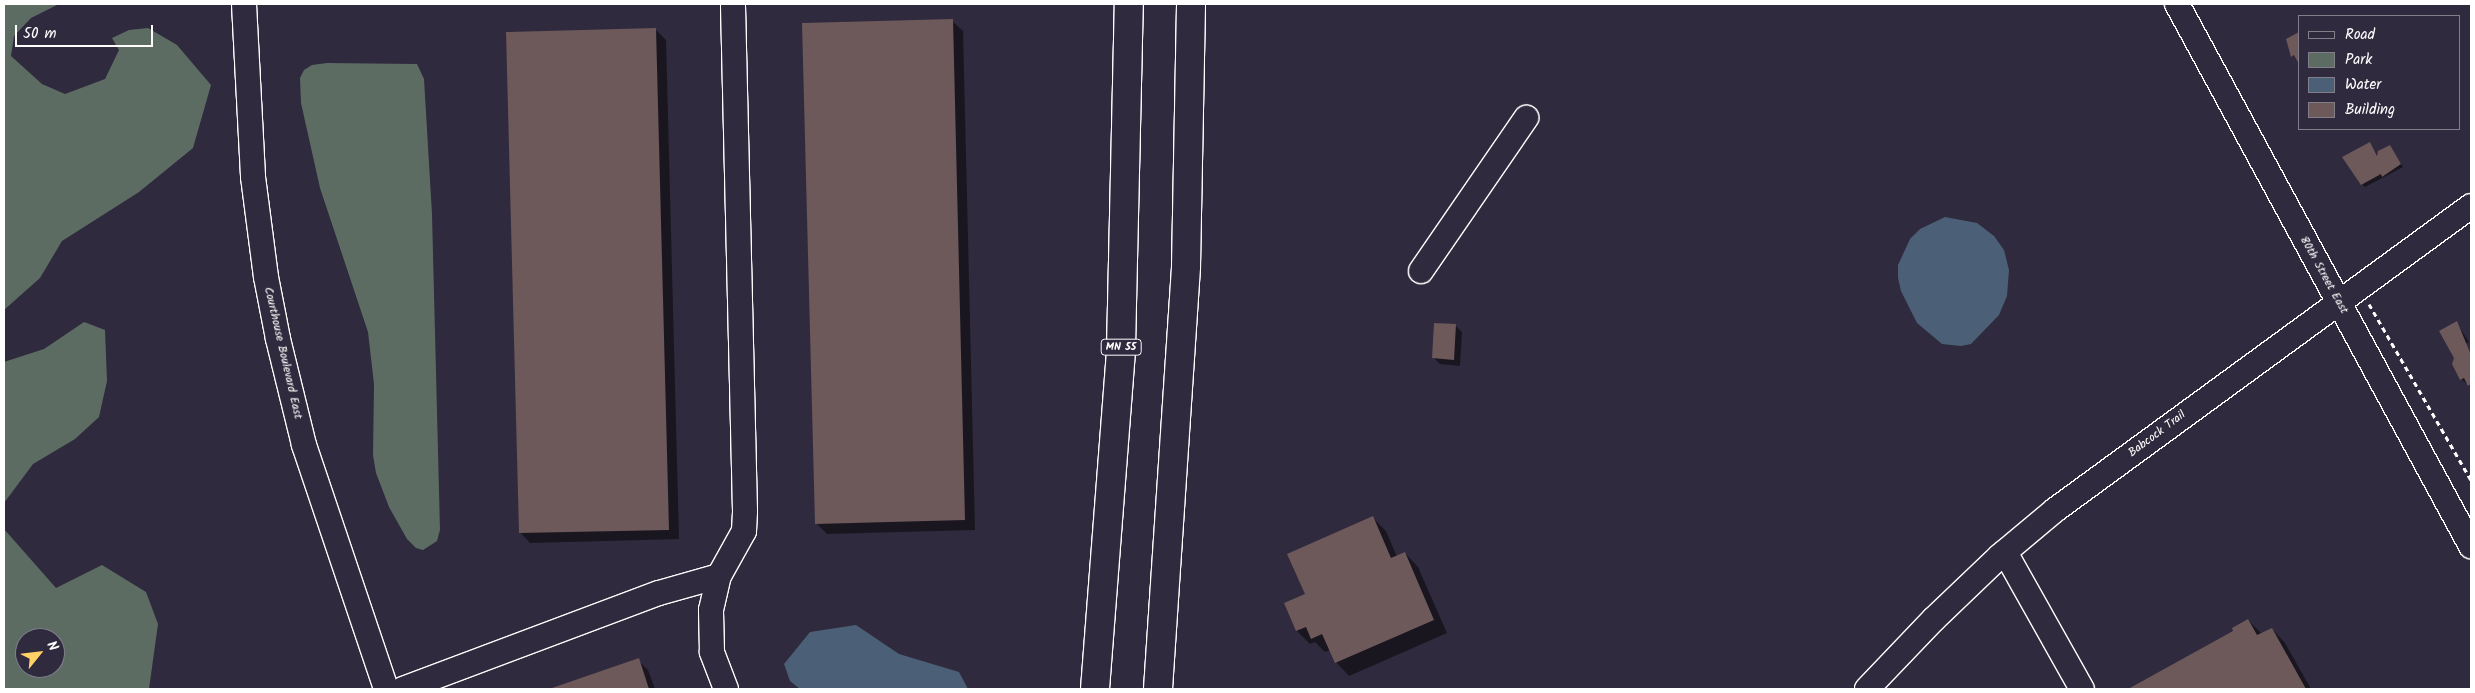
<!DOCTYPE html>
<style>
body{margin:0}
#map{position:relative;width:2475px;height:693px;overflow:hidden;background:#2f2a3d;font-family:Kalam,sans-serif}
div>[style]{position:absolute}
.green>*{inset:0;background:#5d6c63}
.water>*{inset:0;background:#4b6076}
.shadow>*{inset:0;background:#0007}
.building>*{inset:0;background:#6d585a}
.path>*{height:3px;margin-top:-1.5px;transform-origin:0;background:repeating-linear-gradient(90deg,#fff 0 5px,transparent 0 9px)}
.roads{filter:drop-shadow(1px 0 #fff) drop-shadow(-1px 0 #fff) drop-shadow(0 1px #fff) drop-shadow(0 -1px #fff)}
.minor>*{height:24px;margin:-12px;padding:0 12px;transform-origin:12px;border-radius:12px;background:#2f2a3d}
.highway>*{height:28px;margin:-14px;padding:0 14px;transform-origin:14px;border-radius:14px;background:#2f2a3d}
span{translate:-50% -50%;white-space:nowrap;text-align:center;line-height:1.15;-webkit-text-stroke:4px #2f2a3d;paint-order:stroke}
.shield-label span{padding:1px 4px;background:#2f2a3d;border:1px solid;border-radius:4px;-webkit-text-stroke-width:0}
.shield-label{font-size:11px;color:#fff;font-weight:700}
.street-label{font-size:12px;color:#fff}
.frame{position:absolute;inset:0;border:5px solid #fff;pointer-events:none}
.legend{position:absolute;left:2298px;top:15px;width:162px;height:115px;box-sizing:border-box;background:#2f2a3d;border:1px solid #827f8b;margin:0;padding:6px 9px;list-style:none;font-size:15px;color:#fff}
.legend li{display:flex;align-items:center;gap:10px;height:25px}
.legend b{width:25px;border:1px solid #827f8b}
.north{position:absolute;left:15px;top:628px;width:50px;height:50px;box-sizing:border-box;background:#2f2a3d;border:1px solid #827f8b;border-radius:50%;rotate:61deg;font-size:14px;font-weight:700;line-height:20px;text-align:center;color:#fff}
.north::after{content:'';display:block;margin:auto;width:18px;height:22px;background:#ffd166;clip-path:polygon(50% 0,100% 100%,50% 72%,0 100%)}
.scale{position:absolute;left:15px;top:25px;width:138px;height:22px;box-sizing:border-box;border:2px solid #fff;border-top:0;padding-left:6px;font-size:15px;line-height:18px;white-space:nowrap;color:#fff;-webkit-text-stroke:4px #2f2a3d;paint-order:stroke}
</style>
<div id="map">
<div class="green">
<i style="clip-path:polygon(4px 4px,59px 4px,31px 18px,14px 36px,11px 56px,42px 84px,65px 94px,105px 79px,119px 50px,112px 38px,129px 30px,148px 28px,177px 45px,211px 85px,193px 148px,139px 192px,62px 241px,40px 278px,4px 310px)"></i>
<i style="clip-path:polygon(327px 63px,417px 64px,424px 79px,432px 214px,440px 530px,437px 541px,423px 550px,416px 548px,407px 539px,389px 507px,376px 473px,373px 455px,374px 384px,368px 332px,320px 188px,301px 103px,300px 78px,304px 70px,312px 65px)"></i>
<i style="clip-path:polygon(84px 322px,105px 330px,107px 381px,99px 417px,75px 439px,33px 464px,4px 503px,4px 362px,44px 349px)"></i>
<i style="clip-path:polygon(evenodd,4px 529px,56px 588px,102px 565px,146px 592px,158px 624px,149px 689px,4px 689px,4px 529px,25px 638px,55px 638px,55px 668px,25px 668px,25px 638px)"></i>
</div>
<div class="water">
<i style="clip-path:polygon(1945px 217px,1977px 223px,1994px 236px,2004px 250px,2009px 270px,2007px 296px,1999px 315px,1971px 344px,1961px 346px,1942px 344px,1917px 323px,1901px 291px,1898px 278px,1898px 265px,1910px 239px,1920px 229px)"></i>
<i style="clip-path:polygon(856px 625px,899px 654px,959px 672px,968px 689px,800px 689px,790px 681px,784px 664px,810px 632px)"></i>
</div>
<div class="shadow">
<i style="clip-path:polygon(952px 21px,963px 31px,975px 530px,827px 534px,816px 523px)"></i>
<i style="clip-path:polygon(656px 30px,666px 40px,679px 539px,530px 543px,520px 532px)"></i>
<i style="clip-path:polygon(2372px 147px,2378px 157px,2390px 147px,2403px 167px,2365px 187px,2362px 184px)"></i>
<i style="clip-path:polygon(2456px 322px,2469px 342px,2465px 344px,2471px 355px,2471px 387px,2461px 379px,2455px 358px)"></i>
<i style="clip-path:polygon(1455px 325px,1462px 332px,1460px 366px,1440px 364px,1434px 358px)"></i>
<i style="clip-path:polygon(1373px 518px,1386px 531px,1397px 557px,1405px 553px,1418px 567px,1447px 633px,1349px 676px,1336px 662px,1330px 650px,1325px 652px,1315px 642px,1310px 644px,1297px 631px,1307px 595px)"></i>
<i style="clip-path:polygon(2248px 620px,2262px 634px,2272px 629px,2285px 643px,2311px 689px,2131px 689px,2235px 632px)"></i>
<i style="clip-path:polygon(638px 660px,648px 670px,655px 689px,552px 689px)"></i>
</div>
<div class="building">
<i style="clip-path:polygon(953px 19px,965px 520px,815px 524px,802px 23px)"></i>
<i style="clip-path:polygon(656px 28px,669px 530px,519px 533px,506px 32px)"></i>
<i style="clip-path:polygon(2299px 32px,2299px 64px,2294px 55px,2291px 57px,2286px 39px)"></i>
<i style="clip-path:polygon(2370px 142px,2377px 156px,2378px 151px,2390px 145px,2401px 164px,2382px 177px,2381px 174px,2361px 185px,2342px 157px)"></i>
<i style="clip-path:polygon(2457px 321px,2471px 355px,2471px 384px,2468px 386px,2464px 378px,2460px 380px,2452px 364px,2454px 358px,2439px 331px)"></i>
<i style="clip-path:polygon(1434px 323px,1456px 324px,1454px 360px,1432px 358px)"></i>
<i style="clip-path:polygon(1373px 516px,1391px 558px,1405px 552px,1434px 620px,1335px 663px,1322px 634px,1311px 639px,1306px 627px,1296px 631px,1284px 603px,1305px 594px,1287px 554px)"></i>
<i style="clip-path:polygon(2248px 619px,2257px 635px,2272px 628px,2306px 689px,2128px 689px,2233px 631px,2232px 628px)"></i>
<i style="clip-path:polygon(639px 658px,649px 689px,549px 689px)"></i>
</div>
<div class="path">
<i style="left:2369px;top:304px;width:203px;rotate:59.9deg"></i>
</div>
<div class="roads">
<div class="minor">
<i style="left:244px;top:4px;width:173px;rotate:87deg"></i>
<i style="left:253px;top:177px;width:101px;rotate:82.6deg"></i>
<i style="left:266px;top:277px;width:63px;rotate:79deg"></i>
<i style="left:278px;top:339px;width:109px;rotate:76.2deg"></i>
<i style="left:304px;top:445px;width:257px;rotate:71.4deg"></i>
<i style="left:2177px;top:4px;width:617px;rotate:61.52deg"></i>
<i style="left:1421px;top:271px;width:186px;rotate:-55.5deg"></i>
<i style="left:2005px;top:552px;width:157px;rotate:60.7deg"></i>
<i style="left:403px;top:689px;width:273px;rotate:-20.6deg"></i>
<i style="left:659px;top:593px;width:62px;rotate:-15.8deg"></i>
<i style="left:726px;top:689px;width:40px;rotate:-111deg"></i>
<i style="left:712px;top:652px;width:42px;rotate:-91.4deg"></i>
<i style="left:711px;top:610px;width:35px;rotate:-77deg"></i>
<i style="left:719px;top:576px;width:51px;rotate:-60.9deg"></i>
<i style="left:744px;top:531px;width:20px;rotate:-87deg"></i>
<i style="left:745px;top:511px;width:507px;rotate:-91.36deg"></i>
<i style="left:1867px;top:689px;width:97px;rotate:-46.3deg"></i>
<i style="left:1934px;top:619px;width:91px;rotate:-43.7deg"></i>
<i style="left:2000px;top:556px;width:72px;rotate:-39.9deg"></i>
<i style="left:2055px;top:510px;width:515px;rotate:-36.16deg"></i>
</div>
<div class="highway">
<i style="left:1095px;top:689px;width:342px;rotate:-85.6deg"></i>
<i style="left:1121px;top:348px;width:344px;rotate:-88.7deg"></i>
<i style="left:1158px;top:689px;width:424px;rotate:-86.2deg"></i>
<i style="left:1186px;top:266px;width:262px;rotate:-88.9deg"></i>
</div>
</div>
<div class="shield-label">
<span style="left:1121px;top:347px">MN 55</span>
</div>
<div class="street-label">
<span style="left:2324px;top:275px;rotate:61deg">80th Street East</span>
<span style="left:283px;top:353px;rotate:77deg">Courthouse Boulevard East</span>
<span style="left:2157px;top:434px;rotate:-37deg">Babcock Trail</span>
</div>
<div class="frame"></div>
<ul class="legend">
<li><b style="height:6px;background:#2f2a3d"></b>Road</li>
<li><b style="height:14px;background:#5d6c63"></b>Park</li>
<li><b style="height:14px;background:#4b6076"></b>Water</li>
<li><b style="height:14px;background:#6d585a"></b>Building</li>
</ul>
<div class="north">N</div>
<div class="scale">50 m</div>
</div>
